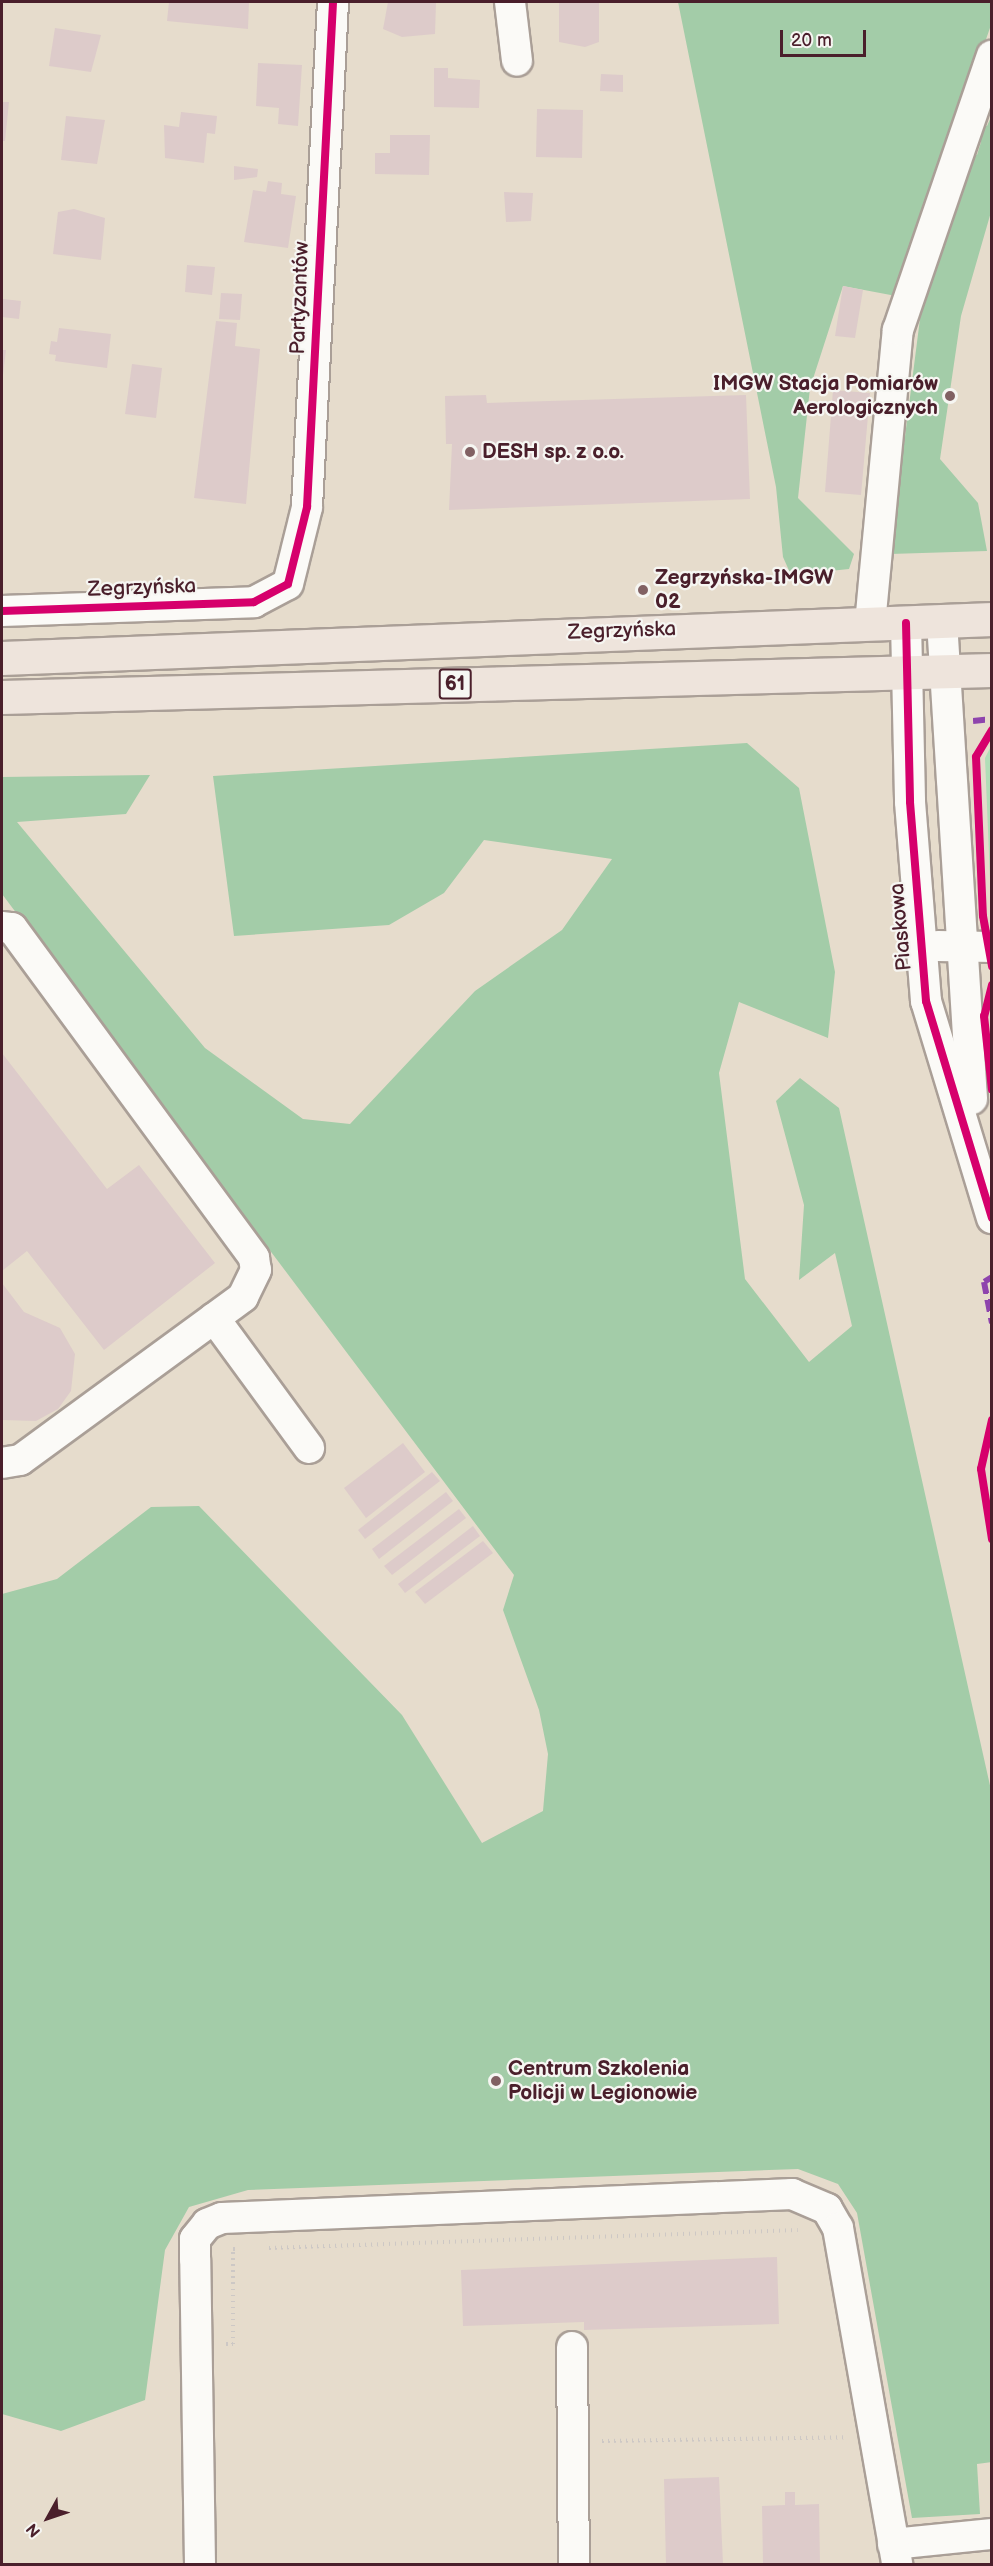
<!DOCTYPE html>
<meta charset="utf-8">
<style>
body{margin:0}
#map{position:relative;width:993px;height:2566px;overflow:hidden;background:#e6dccc;font-family:"Balsamiq Sans",sans-serif}
div>[style]{position:absolute}
.green>*{inset:0;background:#b1deb7}
.forest>*{inset:0;background:#a3cca8}
.building>*{inset:0;background:#ddcbca}
.path>*{height:4px;margin-top:-2px;transform-origin:0;background:repeating-linear-gradient(90deg,#cdc8c5 0 1.5px,transparent 0 6px)}
.roads{filter:drop-shadow(2px 0 #aa9f97) drop-shadow(-2px 0 #aa9f97) drop-shadow(0 2px #aa9f97) drop-shadow(0 -2px #aa9f97)}
.minor>*{height:30px;margin:-15px;padding:0 15px;transform-origin:15px;border-radius:15px;background:#fbfaf7}
.major>*{height:33px;margin:-16.5px;padding:0 16.5px;transform-origin:16.5px;border-radius:16.5px;background:#eee4dc}
.quiet>*{height:6px;margin-top:-3px;transform-origin:0;background:repeating-linear-gradient(90deg,#8e44ad 0 12px,transparent 0 18px)}
.cycleway>*{height:8px;margin:-4px;padding:0 4px;transform-origin:4px;border-radius:4px;background:#d6006c}
.dots>*{width:16px;height:16px;translate:-50% -50%;box-sizing:border-box;border:3px solid #f6f6f2;border-radius:50%}
span{translate:-50% -50%;white-space:nowrap;text-align:center;line-height:1.15;-webkit-text-stroke:4.5px #f6f6f2;paint-order:stroke}
.shield-label span{padding:2px 4px;background:#f6f6f2;border:2px solid;border-radius:4px;-webkit-text-stroke-width:0}
.shield-label{font-size:20px;color:#4a1f2b;font-weight:700}
.street-label{font-size:21px;color:#4a1f2b}
.poi-label{font-size:21px;color:#4a1f2b;font-weight:700}
.right{translate:-100% -50%;text-align:right}
.left{translate:0 -50%;text-align:left}
.frame{position:absolute;inset:0;border:3px solid #4a1f2b;pointer-events:none}
.north{position:absolute;left:18px;top:2488px;width:60px;height:60px;-webkit-text-stroke:4px #f6f6f2;paint-order:stroke;rotate:230deg;font-size:16px;font-weight:700;line-height:24px;text-align:center;color:#4a1f2b}
.north::after{content:'';display:block;margin:auto;width:21px;height:27px;background:#4a1f2b;clip-path:polygon(50% 0,100% 100%,50% 72%,0 100%)}
.scale{position:absolute;left:780px;top:30px;width:86px;height:27px;box-sizing:border-box;border:3px solid #4a1f2b;border-top:0;padding-left:8px;font-size:18px;line-height:21px;white-space:nowrap;color:#4a1f2b;-webkit-text-stroke:4px #f6f6f2;paint-order:stroke}
</style>
<div id="map">
<div class="green">
<i style="clip-path:polygon(991px 746px,991px 903px,985px 758px)"></i>
</div>
<div class="forest">
<i style="clip-path:polygon(678px 2px,991px 2px,991px 25px,896px 296px,843px 286px,810px 388px,798px 498px,854px 554px,849px 569px,791px 575px,783px 557px,776px 487px)"></i>
<i style="clip-path:polygon(991px 117px,991px 212px,961px 316px,940px 459px,978px 503px,987px 551px,890px 554px,922px 303px,971px 151px,977px 155px,981px 142px,974px 139px,979px 123px,987px 126px)"></i>
<i style="clip-path:polygon(747px 743px,799px 788px,835px 972px,828px 1038px,739px 1002px,719px 1073px,745px 1279px,809px 1362px,852px 1326px,835px 1253px,799px 1280px,804px 1205px,776px 1101px,800px 1078px,839px 1108px,991px 1790px,992px 2462px,977px 2464px,980px 2514px,912px 2518px,857px 2213px,838px 2184px,798px 2169px,248px 2190px,189px 2207px,165px 2250px,145px 2400px,61px 2431px,2px 2414px,2px 1594px,57px 1579px,151px 1507px,199px 1506px,402px 1715px,482px 1843px,543px 1811px,548px 1754px,539px 1710px,503px 1610px,514px 1575px,2px 894px,2px 777px,150px 775px,126px 814px,17px 822px,205px 1048px,303px 1119px,350px 1124px,475px 991px,562px 930px,612px 859px,484px 840px,444px 893px,389px 925px,234px 936px,213px 776px)"></i>
</div>
<div class="building">
<i style="clip-path:polygon(169px 2px,249px 2px,248px 29px,167px 21px)"></i>
<i style="clip-path:polygon(388px 2px,436px 2px,435px 34px,402px 37px,383px 29px)"></i>
<i style="clip-path:polygon(559px 2px,599px 2px,599px 42px,585px 47px,559px 42px)"></i>
<i style="clip-path:polygon(55px 28px,101px 35px,91px 72px,49px 66px)"></i>
<i style="clip-path:polygon(258px 63px,302px 65px,298px 126px,278px 124px,279px 108px,256px 106px)"></i>
<i style="clip-path:polygon(434px 68px,448px 68px,448px 78px,480px 80px,479px 108px,434px 107px)"></i>
<i style="clip-path:polygon(601px 74px,623px 75px,623px 92px,600px 91px)"></i>
<i style="clip-path:polygon(2px 102px,9px 102px,5px 141px,2px 141px)"></i>
<i style="clip-path:polygon(537px 109px,583px 110px,582px 158px,536px 157px)"></i>
<i style="clip-path:polygon(181px 112px,217px 116px,215px 134px,207px 133px,204px 163px,165px 158px,164px 125px,179px 127px)"></i>
<i style="clip-path:polygon(66px 116px,105px 120px,97px 164px,61px 160px)"></i>
<i style="clip-path:polygon(390px 135px,430px 135px,429px 175px,375px 174px,375px 153px,390px 153px)"></i>
<i style="clip-path:polygon(234px 166px,258px 169px,257px 177px,234px 180px)"></i>
<i style="clip-path:polygon(268px 181px,282px 183px,281px 194px,296px 196px,288px 248px,244px 242px,253px 190px,266px 192px)"></i>
<i style="clip-path:polygon(504px 192px,533px 193px,531px 221px,506px 222px)"></i>
<i style="clip-path:polygon(74px 209px,105px 218px,101px 260px,53px 254px,58px 212px)"></i>
<i style="clip-path:polygon(187px 265px,215px 267px,212px 295px,185px 292px)"></i>
<i style="clip-path:polygon(843px 286px,863px 290px,855px 338px,835px 336px)"></i>
<i style="clip-path:polygon(221px 293px,242px 294px,240px 320px,219px 319px)"></i>
<i style="clip-path:polygon(3px 299px,21px 301px,19px 319px,2px 317px)"></i>
<i style="clip-path:polygon(216px 321px,237px 323px,235px 346px,260px 349px,246px 504px,194px 498px)"></i>
<i style="clip-path:polygon(59px 328px,111px 334px,107px 368px,55px 361px,56px 355px,49px 354px,51px 341px,57px 342px)"></i>
<i style="clip-path:polygon(2px 350px,6px 350px,3px 375px,2px 375px)"></i>
<i style="clip-path:polygon(132px 364px,162px 368px,156px 418px,125px 414px)"></i>
<i style="clip-path:polygon(833px 390px,870px 393px,861px 495px,825px 492px)"></i>
<i style="clip-path:polygon(486px 395px,487px 403px,746px 395px,750px 499px,449px 510px,452px 444px,446px 444px,445px 396px)"></i>
<i style="clip-path:polygon(2px 1053px,107px 1189px,139px 1165px,215px 1263px,104px 1350px,27px 1251px,2px 1271px)"></i>
<i style="clip-path:polygon(2px 1283px,24px 1312px,60px 1328px,75px 1354px,71px 1391px,58px 1409px,36px 1421px,2px 1420px)"></i>
<i style="clip-path:polygon(403px 1443px,425px 1472px,366px 1518px,344px 1488px)"></i>
<i style="clip-path:polygon(432px 1472px,440px 1481px,365px 1539px,358px 1530px)"></i>
<i style="clip-path:polygon(446px 1492px,453px 1501px,379px 1559px,372px 1549px)"></i>
<i style="clip-path:polygon(459px 1509px,466px 1518px,392px 1575px,384px 1566px)"></i>
<i style="clip-path:polygon(473px 1526px,480px 1536px,405px 1593px,398px 1584px)"></i>
<i style="clip-path:polygon(483px 1541px,493px 1553px,425px 1604px,415px 1592px)"></i>
<i style="clip-path:polygon(777px 2257px,779px 2324px,584px 2330px,584px 2322px,463px 2326px,461px 2270px)"></i>
<i style="clip-path:polygon(719px 2477px,723px 2564px,666px 2564px,664px 2479px)"></i>
<i style="clip-path:polygon(785px 2492px,795px 2492px,795px 2505px,819px 2504px,820px 2564px,763px 2564px,762px 2506px,785px 2505px)"></i>
</div>
<div class="path">
<i style="left:269px;top:2248px;width:529px;rotate:-1.95deg"></i>
<i style="left:226px;top:2344px;width:7px"></i>
<i style="left:233px;top:2344px;width:95px;rotate:-90deg"></i>
<i style="left:233px;top:2249px;width:5px"></i>
<i style="left:602px;top:2441px;width:244px;rotate:-0.9deg"></i>
</div>
<div class="roads">
<div class="minor">
<i style="left:510px;top:2px;width:59px;rotate:83.2deg"></i>
<i style="left:2px;top:611px;width:252px;rotate:-2deg"></i>
<i style="left:254px;top:602px;width:38px;rotate:-28deg"></i>
<i style="left:288px;top:584px;width:79px;rotate:-76.1deg"></i>
<i style="left:307px;top:507px;width:506px;rotate:-87.05deg"></i>
<i style="left:942px;top:622px;width:478px;rotate:86.4deg"></i>
<i style="left:906px;top:623px;width:179px;rotate:88.7deg"></i>
<i style="left:910px;top:802px;width:200px;rotate:85.4deg"></i>
<i style="left:926px;top:1001px;width:227px;rotate:73.1deg"></i>
<i style="left:870px;top:624px;width:295px;rotate:-84.6deg"></i>
<i style="left:898px;top:330px;width:290px;rotate:-71.1deg"></i>
<i style="left:2px;top:927px;width:10px;rotate:6deg"></i>
<i style="left:12px;top:928px;width:409px;rotate:53.7deg"></i>
<i style="left:254px;top:1258px;width:12px;rotate:81deg"></i>
<i style="left:256px;top:1270px;width:30px;rotate:116deg"></i>
<i style="left:243px;top:1297px;width:276px;rotate:143.8deg"></i>
<i style="left:20px;top:1460px;width:18px;rotate:171deg"></i>
<i style="left:938px;top:946px;width:54px;rotate:1.1deg"></i>
<i style="left:214px;top:1318px;width:161px;rotate:53.8deg"></i>
<i style="left:572px;top:2347px;width:217px;rotate:89.5deg"></i>
<i style="left:893px;top:2544px;width:100px;rotate:-5.8deg"></i>
<i style="left:200px;top:2564px;width:305px;rotate:-90.9deg"></i>
<i style="left:195px;top:2259px;width:20px;rotate:-90deg"></i>
<i style="left:195px;top:2239px;width:19px;rotate:-51deg"></i>
<i style="left:207px;top:2224px;width:16px;rotate:-22deg"></i>
<i style="left:222px;top:2218px;width:571px;rotate:-2.41deg"></i>
<i style="left:792px;top:2194px;width:38px;rotate:23deg"></i>
<i style="left:827px;top:2209px;width:22px;rotate:60deg"></i>
<i style="left:838px;top:2228px;width:341px;rotate:80deg"></i>
</div>
<div class="major">
<i style="left:2px;top:658px;width:991px;rotate:-2.26deg"></i>
<i style="left:2px;top:697px;width:990px;rotate:-1.56deg"></i>
</div>
</div>
<div class="quiet">
<i style="left:973px;top:721px;width:19px;rotate:-6deg"></i>
<i style="left:992px;top:1277px;width:9px;rotate:148deg"></i>
<i style="left:984px;top:1282px;width:42px;rotate:79deg"></i>
</div>
<div class="cycleway">
<i style="left:2px;top:611px;width:252px;rotate:-2deg"></i>
<i style="left:254px;top:602px;width:38px;rotate:-28deg"></i>
<i style="left:288px;top:584px;width:79px;rotate:-76.1deg"></i>
<i style="left:307px;top:507px;width:506px;rotate:-87.05deg"></i>
<i style="left:906px;top:623px;width:179px;rotate:88.7deg"></i>
<i style="left:910px;top:802px;width:200px;rotate:85.4deg"></i>
<i style="left:926px;top:1001px;width:227px;rotate:73.1deg"></i>
<i style="left:992px;top:730px;width:31px;rotate:121deg"></i>
<i style="left:976px;top:757px;width:159px;rotate:87.5deg"></i>
<i style="left:983px;top:916px;width:51px;rotate:79.8deg"></i>
<i style="left:992px;top:985px;width:32px;rotate:104deg"></i>
<i style="left:984px;top:1016px;width:74px;rotate:83.8deg"></i>
<i style="left:992px;top:1420px;width:50px;rotate:102.7deg"></i>
<i style="left:981px;top:1469px;width:71px;rotate:81.1deg"></i>
</div>
<div class="dots">
<i style="left:950px;top:396px;background:#816163"></i>
<i style="left:470px;top:452px;background:#816163"></i>
<i style="left:643px;top:590px;background:#816163"></i>
<i style="left:496px;top:2081px;background:#816163"></i>
</div>
<div class="shield-label">
<span style="left:455px;top:684px">61</span>
</div>
<div class="street-label">
<span style="left:300px;top:298px;rotate:-88deg">Partyzantów</span>
<span style="left:142px;top:588px;rotate:-2deg">Zegrzyńska</span>
<span style="left:622px;top:631px;rotate:-2deg">Zegrzyńska</span>
<span style="left:901px;top:927px;rotate:-95deg">Piaskowa</span>
</div>
<div class="poi-label">
<span class="right" style="left:938px;top:396px">IMGW Stacja Pomiarów<br>Aerologicznych</span>
<span class="left" style="left:482px;top:452px">DESH sp. z o.o.</span>
<span class="left" style="left:655px;top:590px">Zegrzyńska-IMGW<br>02</span>
<span class="left" style="left:508px;top:2081px">Centrum Szkolenia<br>Policji w Legionowie</span>
</div>
<div class="frame"></div>
<div class="north">N</div>
<div class="scale">20 m</div>
</div>
